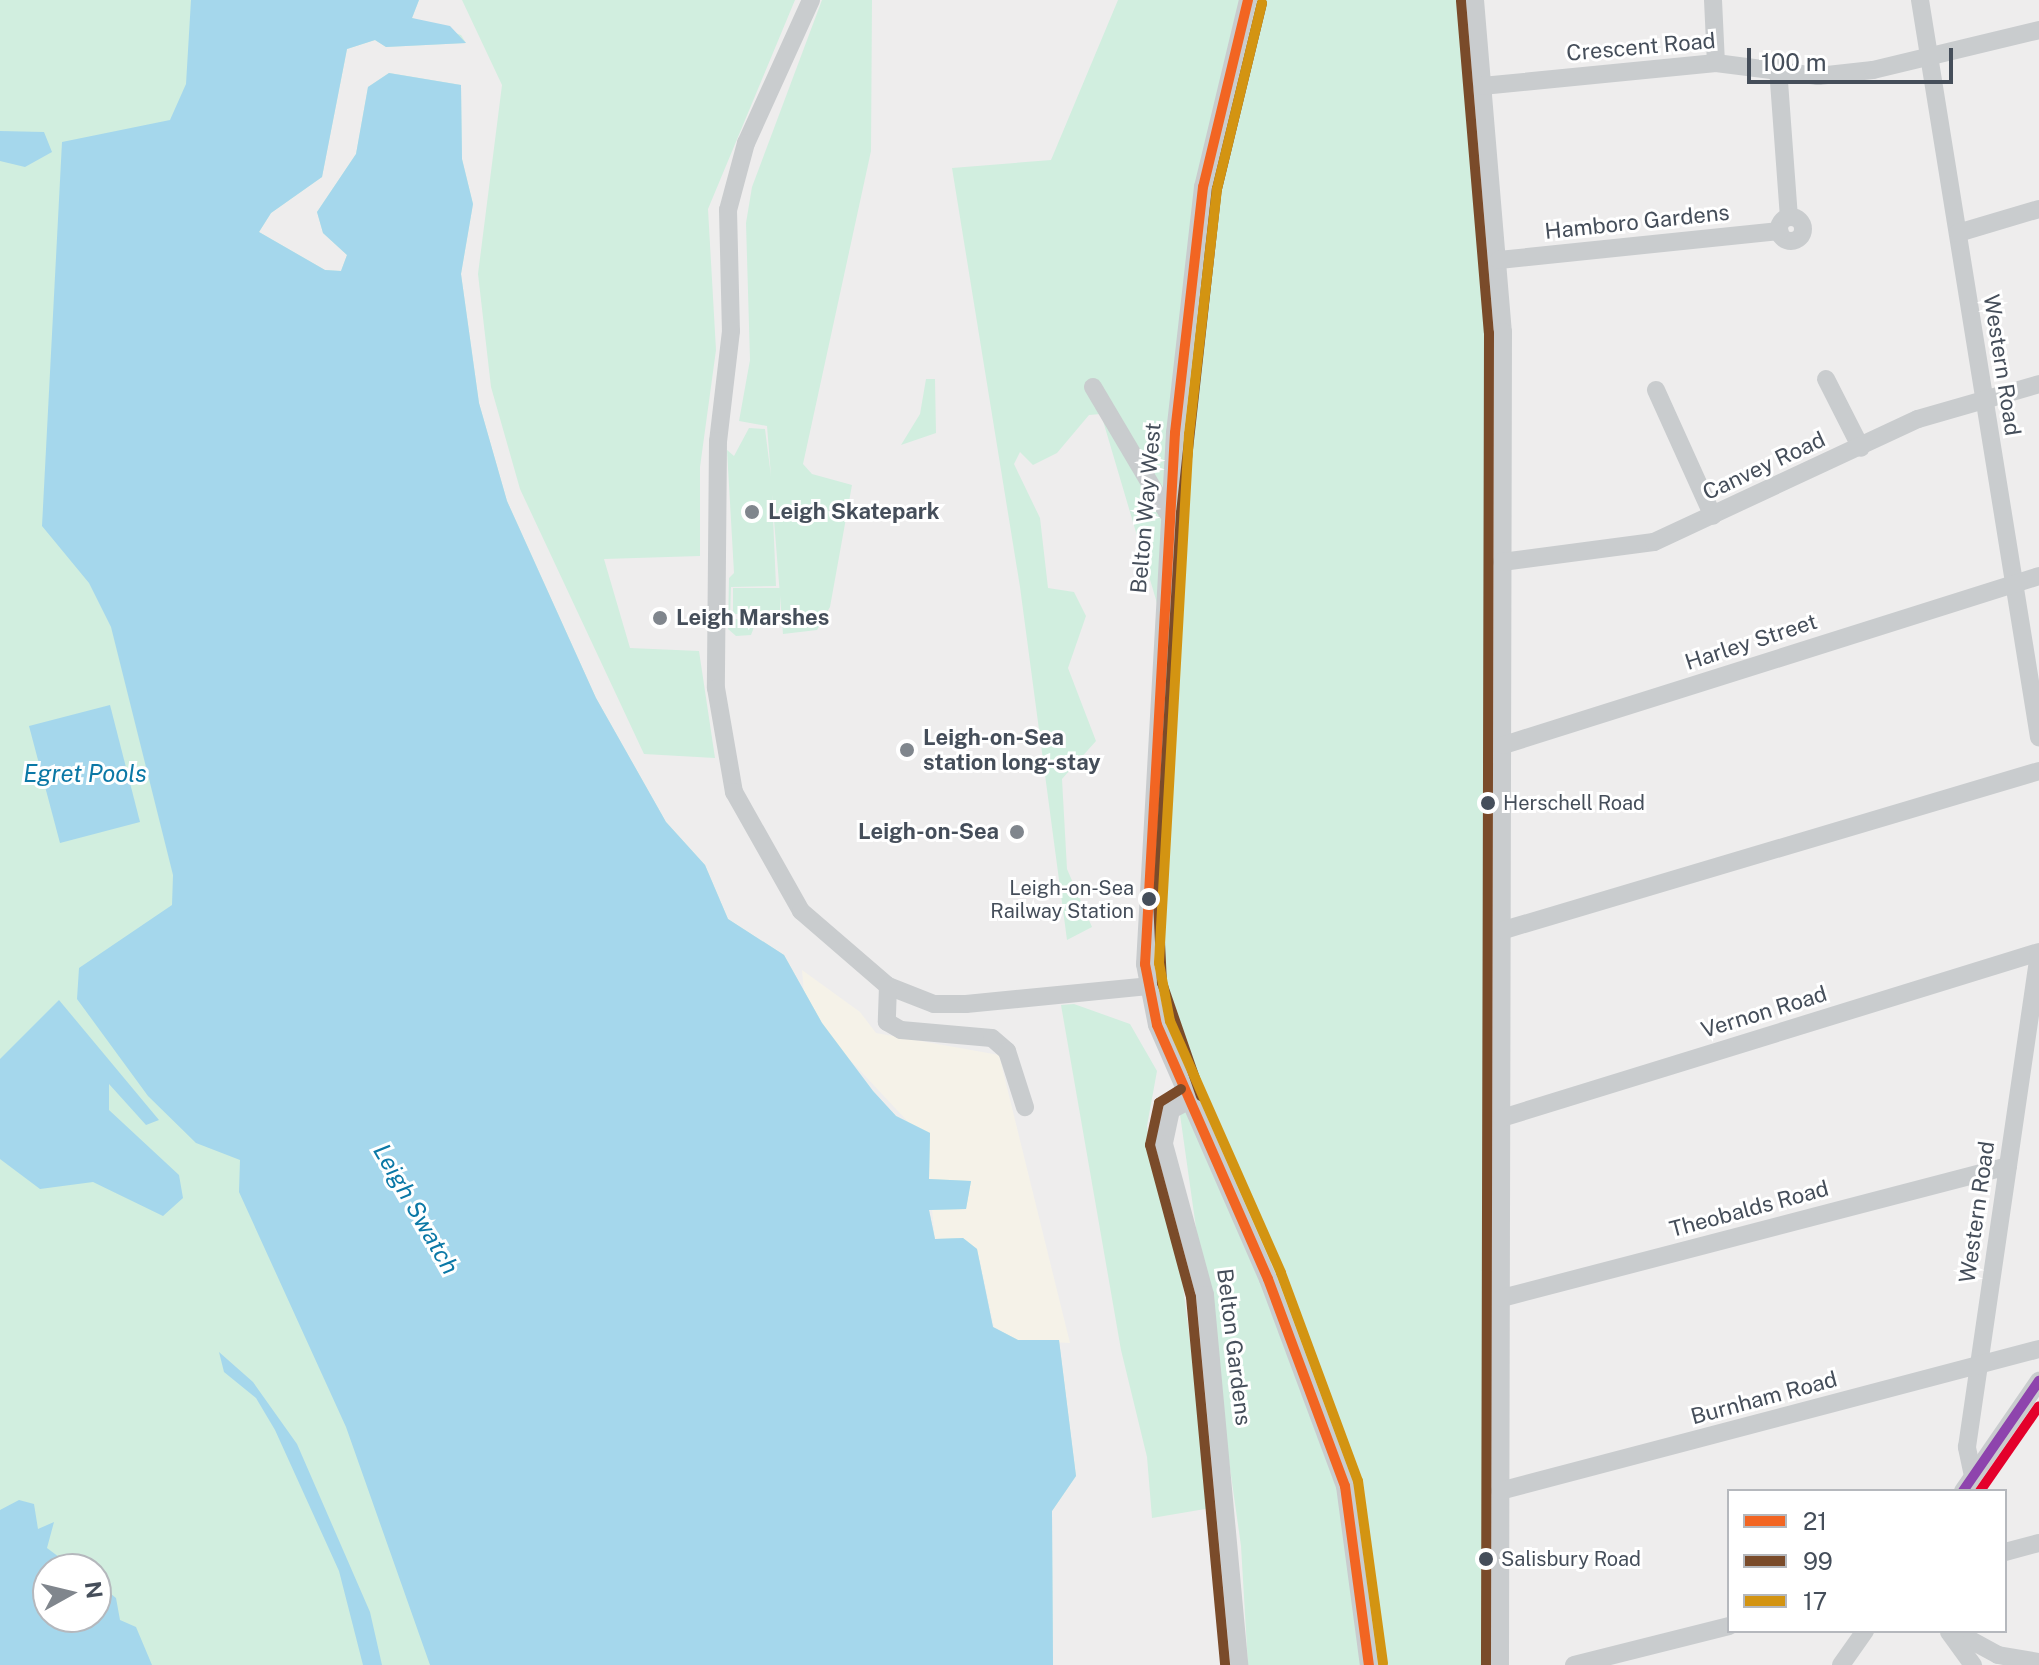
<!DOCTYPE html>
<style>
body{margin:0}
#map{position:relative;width:2039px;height:1665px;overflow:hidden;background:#eeeded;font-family:"Public Sans",sans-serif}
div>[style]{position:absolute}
.commercial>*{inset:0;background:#f5f2e8}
.green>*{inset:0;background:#d1eedf}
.water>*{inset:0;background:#a5d7ec}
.minor>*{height:18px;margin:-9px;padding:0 9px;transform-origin:9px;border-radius:9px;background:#c9ccce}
.minor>.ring{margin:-9px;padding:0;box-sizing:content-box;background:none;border:18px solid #c9ccce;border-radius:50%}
.bus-1>*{height:10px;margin:-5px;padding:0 5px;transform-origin:5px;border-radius:5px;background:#f26522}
.bus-2>*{height:10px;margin:-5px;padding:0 5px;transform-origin:5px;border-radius:5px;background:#7a4b2a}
.bus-3>*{height:10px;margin:-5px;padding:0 5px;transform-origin:5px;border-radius:5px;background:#d39412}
.bus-4>*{height:10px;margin:-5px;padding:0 5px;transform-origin:5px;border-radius:5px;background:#8e44ad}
.bus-5>*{height:10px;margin:-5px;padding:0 5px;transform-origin:5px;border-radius:5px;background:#e4002b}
.dots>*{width:22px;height:22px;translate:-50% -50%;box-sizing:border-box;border:4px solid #fff;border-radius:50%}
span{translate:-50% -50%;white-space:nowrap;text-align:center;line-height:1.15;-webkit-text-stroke:6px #fff;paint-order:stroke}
.bus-label{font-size:20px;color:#454e5a}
.left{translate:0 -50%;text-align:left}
.right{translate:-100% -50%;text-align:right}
.street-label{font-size:22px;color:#454e5a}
.poi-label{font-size:22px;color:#454e5a;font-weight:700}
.water-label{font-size:24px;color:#0b78a6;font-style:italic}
.legend{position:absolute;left:1727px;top:1489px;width:280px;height:144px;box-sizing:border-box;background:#fff;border:2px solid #b5b8bd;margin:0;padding:10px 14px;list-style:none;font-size:24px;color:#454e5a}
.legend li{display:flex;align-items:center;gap:16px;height:40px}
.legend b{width:40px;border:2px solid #b5b8bd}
.north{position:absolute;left:32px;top:1553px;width:80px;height:80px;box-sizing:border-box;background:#fff;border:2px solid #b5b8bd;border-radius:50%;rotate:82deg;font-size:22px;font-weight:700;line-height:32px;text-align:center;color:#454e5a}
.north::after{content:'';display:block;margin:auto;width:28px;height:36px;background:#80868d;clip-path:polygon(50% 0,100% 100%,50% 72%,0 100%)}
.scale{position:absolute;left:1747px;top:48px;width:206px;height:36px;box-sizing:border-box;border:4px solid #454e5a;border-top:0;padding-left:10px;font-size:24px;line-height:28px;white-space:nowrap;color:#454e5a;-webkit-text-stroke:6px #fff;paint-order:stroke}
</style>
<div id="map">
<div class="commercial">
<i style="clip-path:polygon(802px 970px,860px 1012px,876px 1033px,999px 1055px,1070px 1343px,1018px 1340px,994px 1327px,980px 1261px,963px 1238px,935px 1239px,929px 1179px,911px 1125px,836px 1045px,804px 994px)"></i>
</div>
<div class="green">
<i style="clip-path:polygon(evenodd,0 0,419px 0,412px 18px,461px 35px,466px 43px,386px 47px,375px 40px,347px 49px,322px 177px,271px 213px,259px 232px,325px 270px,341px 271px,347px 255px,323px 233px,317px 212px,356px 154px,368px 87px,389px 73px,461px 85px,462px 159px,473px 204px,461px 274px,479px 403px,507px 501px,596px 698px,666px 822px,705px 865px,728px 919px,784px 955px,822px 1023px,873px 1091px,896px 1116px,930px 1133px,929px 1179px,971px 1181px,966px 1209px,929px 1210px,935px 1239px,963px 1238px,977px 1249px,993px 1327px,1018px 1340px,1059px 1340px,1076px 1476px,1052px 1511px,1053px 1665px,0 1665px,0 0,48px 1569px,96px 1569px,96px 1617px,48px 1617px,48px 1569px)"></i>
<i style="clip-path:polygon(462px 0,795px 0,708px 209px,716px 350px,700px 467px,700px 556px,604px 559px,630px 648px,699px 651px,715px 758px,644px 754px,520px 489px,491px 387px,478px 274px,502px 85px)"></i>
<i style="clip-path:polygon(822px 0,872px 0,871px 151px,803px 464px,812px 474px,852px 485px,830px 607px,817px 630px,783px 634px,772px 494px,776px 586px,731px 587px,730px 618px,756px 622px,751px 635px,736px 636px,728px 629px,729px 578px,734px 573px,727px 450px,734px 456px,749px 428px,765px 429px,771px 476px,767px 426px,739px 421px,750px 360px,746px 223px,752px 187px)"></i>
<i style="clip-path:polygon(1118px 0,1463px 0,1492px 372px,1491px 1665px,1248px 1665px,1241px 1546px,1159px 966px,1154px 892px,1167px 637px,1101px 414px,1089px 415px,1057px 453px,1033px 465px,1020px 452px,1014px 464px,1040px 518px,1048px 588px,1074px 592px,1086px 616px,1068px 668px,1096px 741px,1062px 779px,1067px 869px,1092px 927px,1067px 940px,1020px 587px,952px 168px,1051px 160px)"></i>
<i style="clip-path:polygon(926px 379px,935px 379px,936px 433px,901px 445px,920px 414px)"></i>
<i style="clip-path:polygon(733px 588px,780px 588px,780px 614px,733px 614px)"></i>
<i style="clip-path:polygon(1074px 1004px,1130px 1024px,1157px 1071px,1147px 1126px,1152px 1170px,1181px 1270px,1211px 1508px,1152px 1518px,1147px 1457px,1121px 1350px,1061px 1005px)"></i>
</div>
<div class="water">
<i style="clip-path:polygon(191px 0,419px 0,412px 18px,450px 26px,466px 43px,386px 47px,375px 40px,347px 49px,322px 177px,271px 213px,259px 232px,325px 270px,341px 271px,347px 255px,323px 233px,317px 212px,356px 154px,368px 87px,389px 73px,461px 85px,462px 159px,473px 204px,461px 274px,479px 403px,507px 501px,596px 698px,666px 822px,705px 865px,728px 919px,784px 955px,822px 1023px,873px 1091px,896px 1116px,930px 1133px,929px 1179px,971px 1181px,966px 1209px,929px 1210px,935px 1239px,963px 1238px,977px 1249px,993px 1327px,1018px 1340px,1059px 1340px,1076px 1476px,1052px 1511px,1053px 1665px,430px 1665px,346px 1427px,239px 1192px,240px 1160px,196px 1143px,148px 1096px,77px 999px,79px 968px,172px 905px,173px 875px,111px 627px,89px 583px,42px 526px,62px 142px,170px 120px,186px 84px)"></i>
<i style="clip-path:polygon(0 131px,44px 132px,52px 152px,25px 167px,0 161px)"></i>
<i style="clip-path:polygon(110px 705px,140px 822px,60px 843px,29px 726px)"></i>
<i style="clip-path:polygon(59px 1000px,159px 1120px,146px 1125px,109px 1084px,109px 1110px,179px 1175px,183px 1198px,163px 1216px,93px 1182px,40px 1189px,0 1159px,0 1059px)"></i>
<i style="clip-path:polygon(219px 1352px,253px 1382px,297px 1444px,370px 1612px,382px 1665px,363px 1665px,339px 1571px,275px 1430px,256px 1398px,224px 1372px)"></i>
<i style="clip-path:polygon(19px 1500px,34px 1504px,38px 1529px,54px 1522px,47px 1548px,75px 1569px,48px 1569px,48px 1617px,96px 1617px,96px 1582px,116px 1598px,120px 1620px,136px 1627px,152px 1665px,0 1665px,0 1510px)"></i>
</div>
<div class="minor">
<i style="left:811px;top:0;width:157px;rotate:114.4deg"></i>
<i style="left:746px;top:143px;width:69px;rotate:105deg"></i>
<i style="left:728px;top:210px;width:121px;rotate:88.6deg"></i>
<i style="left:731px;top:331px;width:111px;rotate:96.7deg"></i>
<i style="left:718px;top:441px;width:247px;rotate:90.5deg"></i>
<i style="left:716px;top:688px;width:106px;rotate:80.2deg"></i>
<i style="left:734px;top:792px;width:137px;rotate:60.6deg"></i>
<i style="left:801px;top:911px;width:115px;rotate:40.8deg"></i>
<i style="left:888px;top:986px;width:49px;rotate:21.4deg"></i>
<i style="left:934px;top:1004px;width:32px"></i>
<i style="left:966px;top:1004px;width:183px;rotate:-5.6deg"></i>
<i style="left:1248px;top:0;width:192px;rotate:103.5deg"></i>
<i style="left:1203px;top:187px;width:248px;rotate:96.5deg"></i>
<i style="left:1175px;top:433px;width:532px;rotate:93.23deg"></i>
<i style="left:1145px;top:964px;width:62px;rotate:78.9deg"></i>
<i style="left:1157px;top:1025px;width:277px;rotate:66.4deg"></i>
<i style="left:1268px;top:1279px;width:221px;rotate:69.6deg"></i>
<i style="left:1345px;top:1486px;width:181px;rotate:82.4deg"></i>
<i style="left:1475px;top:0;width:333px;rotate:85.2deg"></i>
<i style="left:1503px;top:332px;width:1333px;rotate:90.13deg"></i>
<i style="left:1713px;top:0;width:63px;rotate:87.3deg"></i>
<i style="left:1920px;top:0;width:747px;rotate:80.83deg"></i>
<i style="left:1778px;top:68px;width:149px;rotate:85.8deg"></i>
<i style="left:1482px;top:86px;width:235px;rotate:-5.6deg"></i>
<i style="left:1716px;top:63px;width:103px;rotate:7.3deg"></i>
<i style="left:1818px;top:76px;width:55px;rotate:-6.2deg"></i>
<i style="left:1873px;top:70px;width:171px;rotate:-13.5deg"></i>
<i class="ring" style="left:1779px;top:217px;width:6px;height:6px"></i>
<i style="left:1958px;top:233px;width:84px;rotate:-16.5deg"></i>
<i style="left:1499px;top:260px;width:282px;rotate:-5.9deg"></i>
<i style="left:1826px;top:379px;width:77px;rotate:63.1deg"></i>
<i style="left:1093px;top:387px;width:145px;rotate:59.4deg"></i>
<i style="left:1656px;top:390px;width:138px;rotate:65.7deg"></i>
<i style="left:1502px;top:562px;width:153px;rotate:-7.5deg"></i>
<i style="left:1654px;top:542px;width:291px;rotate:-25deg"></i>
<i style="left:1918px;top:419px;width:126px;rotate:-16.1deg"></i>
<i style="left:1504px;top:745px;width:561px;rotate:-17.53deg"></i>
<i style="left:1504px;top:930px;width:558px;rotate:-16.55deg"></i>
<i style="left:888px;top:986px;width:36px;rotate:92deg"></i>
<i style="left:887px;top:1022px;width:16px;rotate:30deg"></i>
<i style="left:901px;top:1030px;width:91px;rotate:5deg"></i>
<i style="left:992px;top:1038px;width:20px;rotate:41deg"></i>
<i style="left:1007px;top:1051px;width:59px;rotate:72.2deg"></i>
<i style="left:1188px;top:1101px;width:19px;rotate:152deg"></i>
<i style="left:1171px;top:1110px;width:35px;rotate:102deg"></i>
<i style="left:1164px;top:1144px;width:156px;rotate:74.8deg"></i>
<i style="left:1205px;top:1295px;width:372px;rotate:84.7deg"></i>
<i style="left:1502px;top:1118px;width:562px;rotate:-17.18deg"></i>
<i style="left:1502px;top:1298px;width:523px;rotate:-14.62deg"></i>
<i style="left:1973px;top:1476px;width:30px;rotate:-102deg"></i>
<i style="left:1967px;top:1447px;width:499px;rotate:-81.7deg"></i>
<i style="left:1500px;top:1491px;width:557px;rotate:-14.76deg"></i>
<i style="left:1963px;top:1491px;width:134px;rotate:-55.4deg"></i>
<i style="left:2005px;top:1552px;width:35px;rotate:-15deg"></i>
<i style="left:1954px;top:1631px;width:50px;rotate:28.6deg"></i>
<i style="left:1998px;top:1655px;width:42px;rotate:9.7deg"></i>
<i style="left:1949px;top:1632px;width:41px;rotate:54deg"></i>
<i style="left:1574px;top:1665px;width:160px;rotate:-14.1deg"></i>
<i style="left:1841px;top:1665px;width:42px;rotate:-54.8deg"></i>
</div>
<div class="bus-1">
<i style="left:1248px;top:0;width:192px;rotate:103.5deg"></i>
<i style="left:1203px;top:187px;width:248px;rotate:96.5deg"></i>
<i style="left:1175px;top:433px;width:532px;rotate:93.23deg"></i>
<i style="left:1145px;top:964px;width:62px;rotate:78.9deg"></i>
<i style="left:1157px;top:1025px;width:277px;rotate:66.4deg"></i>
<i style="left:1268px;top:1279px;width:221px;rotate:69.6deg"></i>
<i style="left:1345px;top:1486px;width:181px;rotate:82.4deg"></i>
</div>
<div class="bus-2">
<i style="left:1461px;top:1px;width:333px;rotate:85.2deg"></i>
<i style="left:1489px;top:333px;width:1332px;rotate:90.13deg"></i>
<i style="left:1181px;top:1089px;width:26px;rotate:148deg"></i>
<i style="left:1159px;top:1103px;width:43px;rotate:102.1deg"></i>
<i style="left:1150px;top:1145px;width:157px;rotate:74.9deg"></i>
<i style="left:1191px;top:1297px;width:370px;rotate:84.7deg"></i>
<i style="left:1201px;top:1096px;width:120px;rotate:-109deg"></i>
<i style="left:1162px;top:983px;width:83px;rotate:-92.8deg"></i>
<i style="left:1158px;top:900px;width:388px;rotate:-86.6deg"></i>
<i style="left:1181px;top:513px;width:326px;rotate:-83.7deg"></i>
<i style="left:1217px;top:189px;width:191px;rotate:-76.4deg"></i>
</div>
<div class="bus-3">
<i style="left:1262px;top:3px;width:191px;rotate:103.6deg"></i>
<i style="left:1217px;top:189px;width:247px;rotate:96.5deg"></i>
<i style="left:1189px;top:434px;width:530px;rotate:93.25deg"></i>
<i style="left:1159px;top:963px;width:59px;rotate:79.3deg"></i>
<i style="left:1170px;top:1021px;width:275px;rotate:66.2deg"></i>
<i style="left:1281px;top:1273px;width:222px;rotate:69.7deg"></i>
<i style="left:1358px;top:1481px;width:184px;rotate:82.2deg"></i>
</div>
<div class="bus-4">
<i style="left:1963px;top:1491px;width:134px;rotate:-55.4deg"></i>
</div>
<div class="bus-5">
<i style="left:1980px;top:1491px;width:103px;rotate:-55.2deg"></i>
</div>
<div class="dots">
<i style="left:752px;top:512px;background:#80868d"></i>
<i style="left:660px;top:618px;background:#80868d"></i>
<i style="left:907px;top:750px;background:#80868d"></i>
<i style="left:1488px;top:803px;background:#454e5a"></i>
<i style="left:1017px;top:832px;background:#80868d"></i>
<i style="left:1149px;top:899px;background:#454e5a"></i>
<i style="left:1486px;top:1559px;background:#454e5a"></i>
</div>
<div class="bus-label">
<span class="left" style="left:1503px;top:803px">Herschell Road</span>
<span class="right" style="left:1134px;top:900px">Leigh-on-Sea<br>Railway Station</span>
<span class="left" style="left:1501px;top:1559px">Salisbury Road</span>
</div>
<div class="street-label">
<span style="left:1641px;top:47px;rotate:-5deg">Crescent Road</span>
<span style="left:1637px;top:222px;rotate:-6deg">Hamboro Gardens</span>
<span style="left:2002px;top:365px;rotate:81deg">Western Road</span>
<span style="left:1764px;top:466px;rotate:-25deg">Canvey Road</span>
<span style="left:1146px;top:508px;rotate:-85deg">Belton Way West</span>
<span style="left:1751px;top:642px;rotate:-18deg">Harley Street</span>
<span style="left:1764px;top:1012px;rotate:-17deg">Vernon Road</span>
<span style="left:1749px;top:1209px;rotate:-15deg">Theobalds Road</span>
<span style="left:1977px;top:1212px;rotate:-82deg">Western Road</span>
<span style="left:1234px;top:1347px;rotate:83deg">Belton Gardens</span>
<span style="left:1764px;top:1398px;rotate:-15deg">Burnham Road</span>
</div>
<div class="poi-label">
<span class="left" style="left:768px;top:512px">Leigh Skatepark</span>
<span class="left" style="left:676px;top:618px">Leigh Marshes</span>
<span class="left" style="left:923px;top:750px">Leigh-on-Sea<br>station long-stay</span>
<span class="right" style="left:999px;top:832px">Leigh-on-Sea</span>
</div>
<div class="water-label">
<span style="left:85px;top:774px">Egret Pools</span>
<span style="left:416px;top:1209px;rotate:60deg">Leigh Swatch</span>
</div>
<ul class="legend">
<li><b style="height:10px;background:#f26522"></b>21</li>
<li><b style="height:10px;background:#7a4b2a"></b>99</li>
<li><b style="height:10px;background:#d39412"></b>17</li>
</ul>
<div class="north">N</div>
<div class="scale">100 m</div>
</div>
